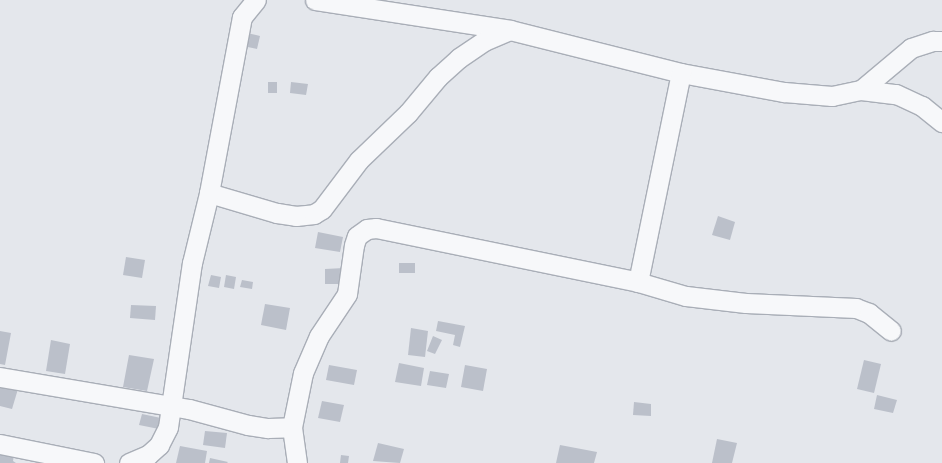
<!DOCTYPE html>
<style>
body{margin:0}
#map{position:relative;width:942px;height:463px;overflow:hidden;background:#e4e7ec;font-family:Raleway,sans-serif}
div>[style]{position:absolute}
.building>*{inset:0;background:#bbc0ca}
.roads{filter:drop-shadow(1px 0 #a9aeb7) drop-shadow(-1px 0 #a9aeb7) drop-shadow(0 1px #a9aeb7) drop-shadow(0 -1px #a9aeb7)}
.minor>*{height:19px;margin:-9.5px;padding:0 9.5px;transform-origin:9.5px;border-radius:9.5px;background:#f7f8fa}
span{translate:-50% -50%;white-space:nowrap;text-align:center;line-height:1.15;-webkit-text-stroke:3px #f4f6f9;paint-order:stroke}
</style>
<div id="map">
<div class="building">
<i style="clip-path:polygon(247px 33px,260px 36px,257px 49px,243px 46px)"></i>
<i style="clip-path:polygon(268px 82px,277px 82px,277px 93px,268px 93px)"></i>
<i style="clip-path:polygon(291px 82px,308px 84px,306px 95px,290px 93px)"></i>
<i style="clip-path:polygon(718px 216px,735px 222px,730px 240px,712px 235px)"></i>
<i style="clip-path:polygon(318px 232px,343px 237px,340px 252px,315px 248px)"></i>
<i style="clip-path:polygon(126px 257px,145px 260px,142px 278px,123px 275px)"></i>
<i style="clip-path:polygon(399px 263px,415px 263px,415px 273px,399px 273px)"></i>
<i style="clip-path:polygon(344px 268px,344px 284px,325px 284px,325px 269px)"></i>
<i style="clip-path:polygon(211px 275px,221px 277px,219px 288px,208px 286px)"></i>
<i style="clip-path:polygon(226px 275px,236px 277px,234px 289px,224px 287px)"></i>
<i style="clip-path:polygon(242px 280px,253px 282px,252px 289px,240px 287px)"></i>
<i style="clip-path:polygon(265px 304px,290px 308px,286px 330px,261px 325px)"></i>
<i style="clip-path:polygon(131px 305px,156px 306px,155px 320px,130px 318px)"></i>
<i style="clip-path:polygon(438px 321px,465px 326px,460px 347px,453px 345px,455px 335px,436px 331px)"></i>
<i style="clip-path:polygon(411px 328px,428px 331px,425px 357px,408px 355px)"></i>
<i style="clip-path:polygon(0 331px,11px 333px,5px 365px,0 364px)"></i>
<i style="clip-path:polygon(433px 336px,442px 340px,435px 354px,427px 351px)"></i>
<i style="clip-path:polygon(51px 340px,70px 344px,65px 374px,46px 371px)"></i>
<i style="clip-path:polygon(129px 355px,154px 359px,147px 391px,123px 387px)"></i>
<i style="clip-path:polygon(864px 360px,881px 364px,874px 393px,857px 389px)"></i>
<i style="clip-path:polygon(399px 363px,424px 368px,421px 386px,395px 382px)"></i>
<i style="clip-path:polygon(329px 365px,357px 370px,354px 385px,326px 380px)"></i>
<i style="clip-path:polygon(465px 365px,487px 369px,483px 391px,461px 387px)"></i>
<i style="clip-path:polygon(430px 371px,449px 374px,446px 388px,427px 385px)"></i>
<i style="clip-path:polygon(0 385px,18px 389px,12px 409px,0 406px)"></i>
<i style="clip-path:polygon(877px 395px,897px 400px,893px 413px,874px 409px)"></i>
<i style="clip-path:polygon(322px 401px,344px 405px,340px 422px,318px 418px)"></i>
<i style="clip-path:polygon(634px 402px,651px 404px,651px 416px,633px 415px)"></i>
<i style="clip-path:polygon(142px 414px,161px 418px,159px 429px,139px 425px)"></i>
<i style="clip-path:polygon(205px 431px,227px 433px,225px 448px,203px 445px)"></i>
<i style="clip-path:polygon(717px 439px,737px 443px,732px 463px,712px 463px)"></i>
<i style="clip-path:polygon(378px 443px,404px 449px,400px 463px,373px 461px)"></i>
<i style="clip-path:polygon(560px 445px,597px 452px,594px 463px,556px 463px)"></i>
<i style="clip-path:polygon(180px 446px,207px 451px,205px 463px,176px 463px)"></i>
<i style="clip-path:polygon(0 453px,14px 455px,13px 461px,16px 463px,0 463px)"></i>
<i style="clip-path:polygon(341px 455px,349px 456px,348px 463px,340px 463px)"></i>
<i style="clip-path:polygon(210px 458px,228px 462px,227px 463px,209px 463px)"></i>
</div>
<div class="roads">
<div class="minor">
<i style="left:315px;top:0;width:197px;rotate:8.7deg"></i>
<i style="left:510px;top:30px;width:176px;rotate:14.1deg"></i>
<i style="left:681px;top:73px;width:105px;rotate:10.5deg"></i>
<i style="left:784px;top:92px;width:48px;rotate:4.8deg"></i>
<i style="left:832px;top:96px;width:30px;rotate:-12deg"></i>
<i style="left:861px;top:90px;width:35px;rotate:7deg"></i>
<i style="left:896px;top:94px;width:29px;rotate:25deg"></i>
<i style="left:922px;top:106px;width:26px;rotate:39deg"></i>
<i style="left:861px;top:90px;width:65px;rotate:-40deg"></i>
<i style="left:911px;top:48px;width:23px;rotate:-18deg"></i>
<i style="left:933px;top:41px;width:9px"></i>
<i style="left:209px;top:193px;width:71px;rotate:16.4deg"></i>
<i style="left:277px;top:213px;width:19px;rotate:9deg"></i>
<i style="left:296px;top:216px;width:18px;rotate:-6deg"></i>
<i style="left:314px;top:214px;width:9px;rotate:-32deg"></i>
<i style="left:322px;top:209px;width:61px;rotate:-52.9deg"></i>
<i style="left:359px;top:160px;width:68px;rotate:-43.8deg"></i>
<i style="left:408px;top:113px;width:47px;rotate:-50.2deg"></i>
<i style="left:438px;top:77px;width:28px;rotate:-42deg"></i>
<i style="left:459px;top:58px;width:30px;rotate:-34deg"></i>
<i style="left:484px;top:41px;width:28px;rotate:-23deg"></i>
<i style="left:638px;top:282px;width:213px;rotate:-78.4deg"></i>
<i style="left:0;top:377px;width:192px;rotate:9.6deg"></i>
<i style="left:189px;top:409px;width:61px;rotate:15.2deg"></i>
<i style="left:248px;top:425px;width:20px;rotate:9deg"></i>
<i style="left:268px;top:428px;width:24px;rotate:-2deg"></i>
<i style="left:0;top:444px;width:96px;rotate:11.4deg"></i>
<i style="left:129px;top:463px;width:21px;rotate:-23deg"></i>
<i style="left:148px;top:455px;width:15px;rotate:-42deg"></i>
<i style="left:159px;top:445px;width:20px;rotate:-63deg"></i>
<i style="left:168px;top:427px;width:166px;rotate:-81.7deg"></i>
<i style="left:192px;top:263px;width:72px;rotate:-76.3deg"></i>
<i style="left:209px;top:193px;width:179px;rotate:-79.4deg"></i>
<i style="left:242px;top:17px;width:22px;rotate:-51deg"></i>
<i style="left:297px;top:463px;width:36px;rotate:-98deg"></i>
<i style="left:292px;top:427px;width:55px;rotate:-78.5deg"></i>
<i style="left:303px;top:373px;width:40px;rotate:-66.6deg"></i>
<i style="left:319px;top:336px;width:50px;rotate:-56.3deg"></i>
<i style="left:347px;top:294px;width:49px;rotate:-81.9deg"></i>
<i style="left:354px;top:245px;width:9px;rotate:-72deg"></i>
<i style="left:357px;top:236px;width:12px;rotate:-35deg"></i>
<i style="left:367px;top:229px;width:9px;rotate:-6deg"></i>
<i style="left:376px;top:228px;width:268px;rotate:11.6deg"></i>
<i style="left:638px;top:282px;width:50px;rotate:16.3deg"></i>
<i style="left:686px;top:296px;width:60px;rotate:6.7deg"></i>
<i style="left:746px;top:303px;width:110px;rotate:2.6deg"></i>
<i style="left:856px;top:308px;width:14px;rotate:21deg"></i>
<i style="left:869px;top:313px;width:28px;rotate:39deg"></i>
</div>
</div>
</div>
